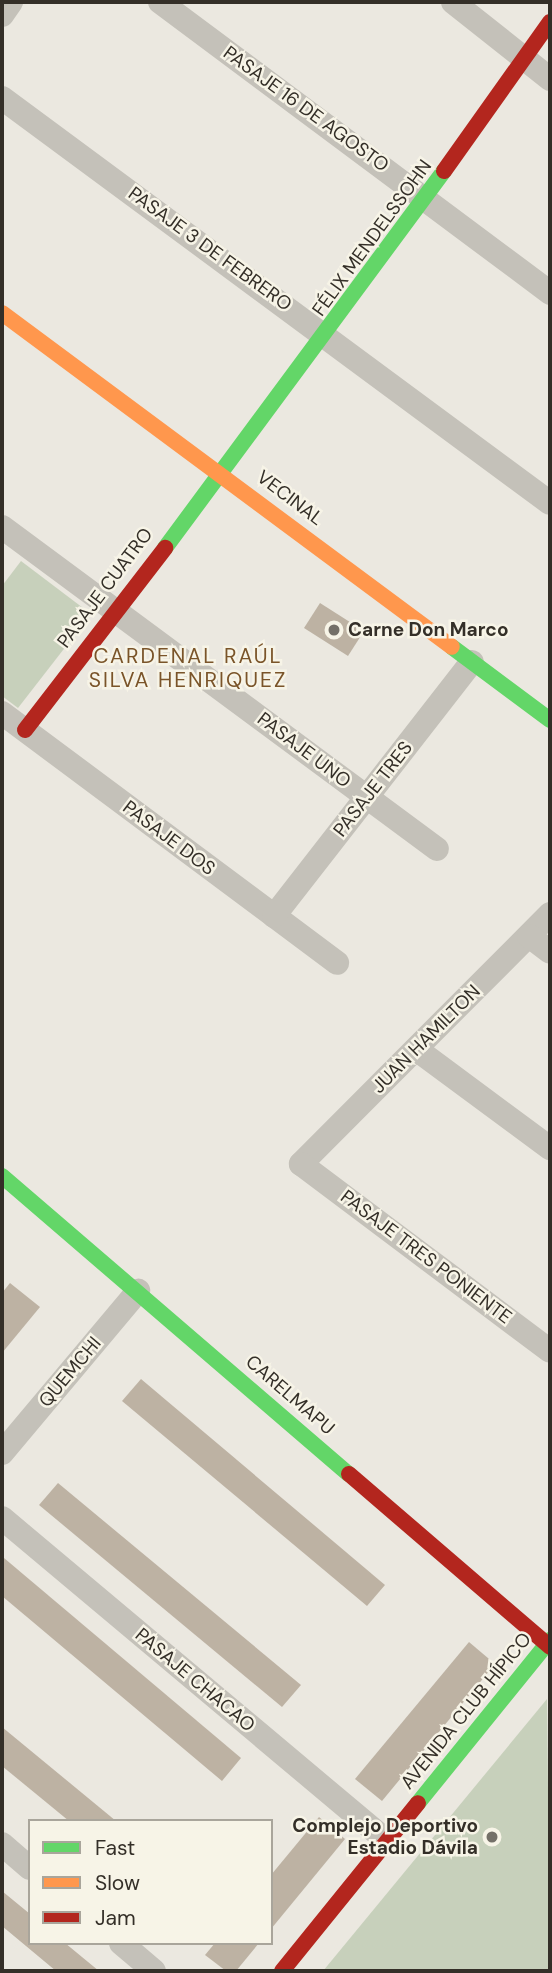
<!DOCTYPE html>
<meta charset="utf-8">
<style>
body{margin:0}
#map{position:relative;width:552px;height:1973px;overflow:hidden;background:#ebe8e0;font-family:"DM Sans",sans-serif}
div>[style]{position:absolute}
.green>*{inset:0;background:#c7d0bb}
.building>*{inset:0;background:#bdb2a3}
.street>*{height:24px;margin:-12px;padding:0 12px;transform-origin:12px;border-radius:12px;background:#c4c1b9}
.fast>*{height:16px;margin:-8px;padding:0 8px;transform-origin:8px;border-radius:8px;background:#63d668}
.slow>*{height:16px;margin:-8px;padding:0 8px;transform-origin:8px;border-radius:8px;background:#ff974d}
.jam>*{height:16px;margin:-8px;padding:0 8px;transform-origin:8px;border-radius:8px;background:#b3261e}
.dots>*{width:19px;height:19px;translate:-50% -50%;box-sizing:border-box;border:4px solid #f7f4e7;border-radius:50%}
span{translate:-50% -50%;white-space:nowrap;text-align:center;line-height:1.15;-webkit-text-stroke:5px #f7f4e7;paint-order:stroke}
.street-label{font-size:19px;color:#342f28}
.poi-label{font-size:19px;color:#342f28;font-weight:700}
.left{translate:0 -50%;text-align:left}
.right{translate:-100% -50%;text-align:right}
.neighbourhood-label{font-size:21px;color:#7a5429;letter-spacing:2px}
.frame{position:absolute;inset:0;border:4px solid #342f28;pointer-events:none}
.legend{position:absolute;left:28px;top:1819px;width:245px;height:126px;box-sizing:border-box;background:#f7f4e7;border:2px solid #a9a59b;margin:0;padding:9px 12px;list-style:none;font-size:21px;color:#342f28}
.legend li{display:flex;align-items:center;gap:14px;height:35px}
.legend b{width:35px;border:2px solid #a9a59b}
</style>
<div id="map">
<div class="green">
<i style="clip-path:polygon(21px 561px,91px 614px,18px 708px,2px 696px,2px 586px)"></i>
<i style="clip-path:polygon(547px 1699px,550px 1971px,323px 1971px)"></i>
</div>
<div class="building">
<i style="clip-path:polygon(320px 603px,364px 631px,348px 656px,304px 628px)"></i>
<i style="clip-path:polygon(10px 1283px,40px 1307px,2px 1353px,2px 1293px)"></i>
<i style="clip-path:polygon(141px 1379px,385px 1585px,367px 1606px,122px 1401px)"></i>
<i style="clip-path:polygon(58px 1483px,301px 1685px,282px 1707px,39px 1505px)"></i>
<i style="clip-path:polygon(4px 1558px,241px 1758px,222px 1781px,2px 1596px)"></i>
<i style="clip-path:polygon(469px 1642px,495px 1664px,382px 1801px,355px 1779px)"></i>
<i style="clip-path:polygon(2px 1727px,116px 1821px,69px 1821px,2px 1766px)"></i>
<i style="clip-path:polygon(319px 1817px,345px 1839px,271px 1929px,271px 1875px)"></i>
<i style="clip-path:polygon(2px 1891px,30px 1914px,30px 1943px,65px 1943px,99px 1971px,56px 1971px,2px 1926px)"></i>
<i style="clip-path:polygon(215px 1943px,259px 1943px,236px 1971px,226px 1971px,205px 1955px)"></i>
</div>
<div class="street">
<i style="left:160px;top:2px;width:487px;rotate:36.7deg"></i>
<i style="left:453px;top:2px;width:124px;rotate:38.4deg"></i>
<i style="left:2px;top:15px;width:16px;rotate:-55deg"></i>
<i style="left:2px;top:98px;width:681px;rotate:36.47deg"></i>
<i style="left:2px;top:527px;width:541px;rotate:36.51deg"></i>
<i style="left:2px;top:713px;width:418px;rotate:36.7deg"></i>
<i style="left:550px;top:914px;width:353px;rotate:134.9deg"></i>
<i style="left:301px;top:1164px;width:311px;rotate:36.9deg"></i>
<i style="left:274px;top:916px;width:322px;rotate:-52.1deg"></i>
<i style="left:529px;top:936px;width:26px;rotate:37deg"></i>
<i style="left:416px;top:1049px;width:167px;rotate:36.5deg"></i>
<i style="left:2px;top:1453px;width:212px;rotate:-50deg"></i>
<i style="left:2px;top:1518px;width:504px;rotate:40.01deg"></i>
<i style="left:2px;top:1844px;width:37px;rotate:41deg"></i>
<i style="left:121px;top:1943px;width:43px;rotate:40.3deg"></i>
</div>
<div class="fast">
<i style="left:165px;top:548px;width:469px;rotate:-53.5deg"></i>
<i style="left:452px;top:647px;width:122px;rotate:36.7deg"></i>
<i style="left:2px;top:1176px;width:457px;rotate:40.7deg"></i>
<i style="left:418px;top:1803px;width:210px;rotate:-51deg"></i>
</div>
<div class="slow">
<i style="left:2px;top:313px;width:560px;rotate:36.58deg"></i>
</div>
<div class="jam">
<i style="left:444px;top:171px;width:183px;rotate:-54.6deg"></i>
<i style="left:25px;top:730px;width:230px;rotate:-52.4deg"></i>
<i style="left:349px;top:1474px;width:265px;rotate:40.7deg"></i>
<i style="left:282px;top:1971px;width:216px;rotate:-51deg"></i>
</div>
<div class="dots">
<i style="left:334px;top:630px;background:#747068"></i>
<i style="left:492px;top:1837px;background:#747068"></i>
</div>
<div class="street-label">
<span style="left:306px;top:109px;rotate:36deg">PASAJE 16 DE AGOSTO</span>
<span style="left:372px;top:238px;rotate:-54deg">FÉLIX MENDELSSOHN</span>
<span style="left:210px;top:249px;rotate:36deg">PASAJE 3 DE FEBRERO</span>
<span style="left:290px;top:498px;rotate:37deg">VECINAL</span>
<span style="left:105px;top:588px;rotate:-53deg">PASAJE CUATRO</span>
<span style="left:304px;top:750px;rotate:37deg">PASAJE UNO</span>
<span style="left:373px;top:789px;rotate:-52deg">PASAJE TRES</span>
<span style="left:169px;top:838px;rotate:37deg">PASAJE DOS</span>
<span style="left:426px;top:1039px;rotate:-45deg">JUAN HAMILTON</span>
<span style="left:426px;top:1257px;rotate:37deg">PASAJE TRES PONIENTE</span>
<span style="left:70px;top:1372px;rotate:-50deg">QUEMCHI</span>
<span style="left:290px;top:1395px;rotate:41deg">CARELMAPU</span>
<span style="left:195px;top:1680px;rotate:40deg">PASAJE CHACAO</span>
<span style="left:466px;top:1711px;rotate:-51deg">AVENIDA CLUB HÍPICO</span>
</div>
<div class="poi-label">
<span class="left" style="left:348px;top:630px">Carne Don Marco</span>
<span class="right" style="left:478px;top:1837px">Complejo Deportivo<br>Estadio Dávila</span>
</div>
<div class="neighbourhood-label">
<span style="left:188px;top:668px">CARDENAL RAÚL<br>SILVA HENRIQUEZ</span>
</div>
<div class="frame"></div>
<ul class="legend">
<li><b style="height:9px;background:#63d668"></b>Fast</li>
<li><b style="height:9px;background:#ff974d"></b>Slow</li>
<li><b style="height:9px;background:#b3261e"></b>Jam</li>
</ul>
</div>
